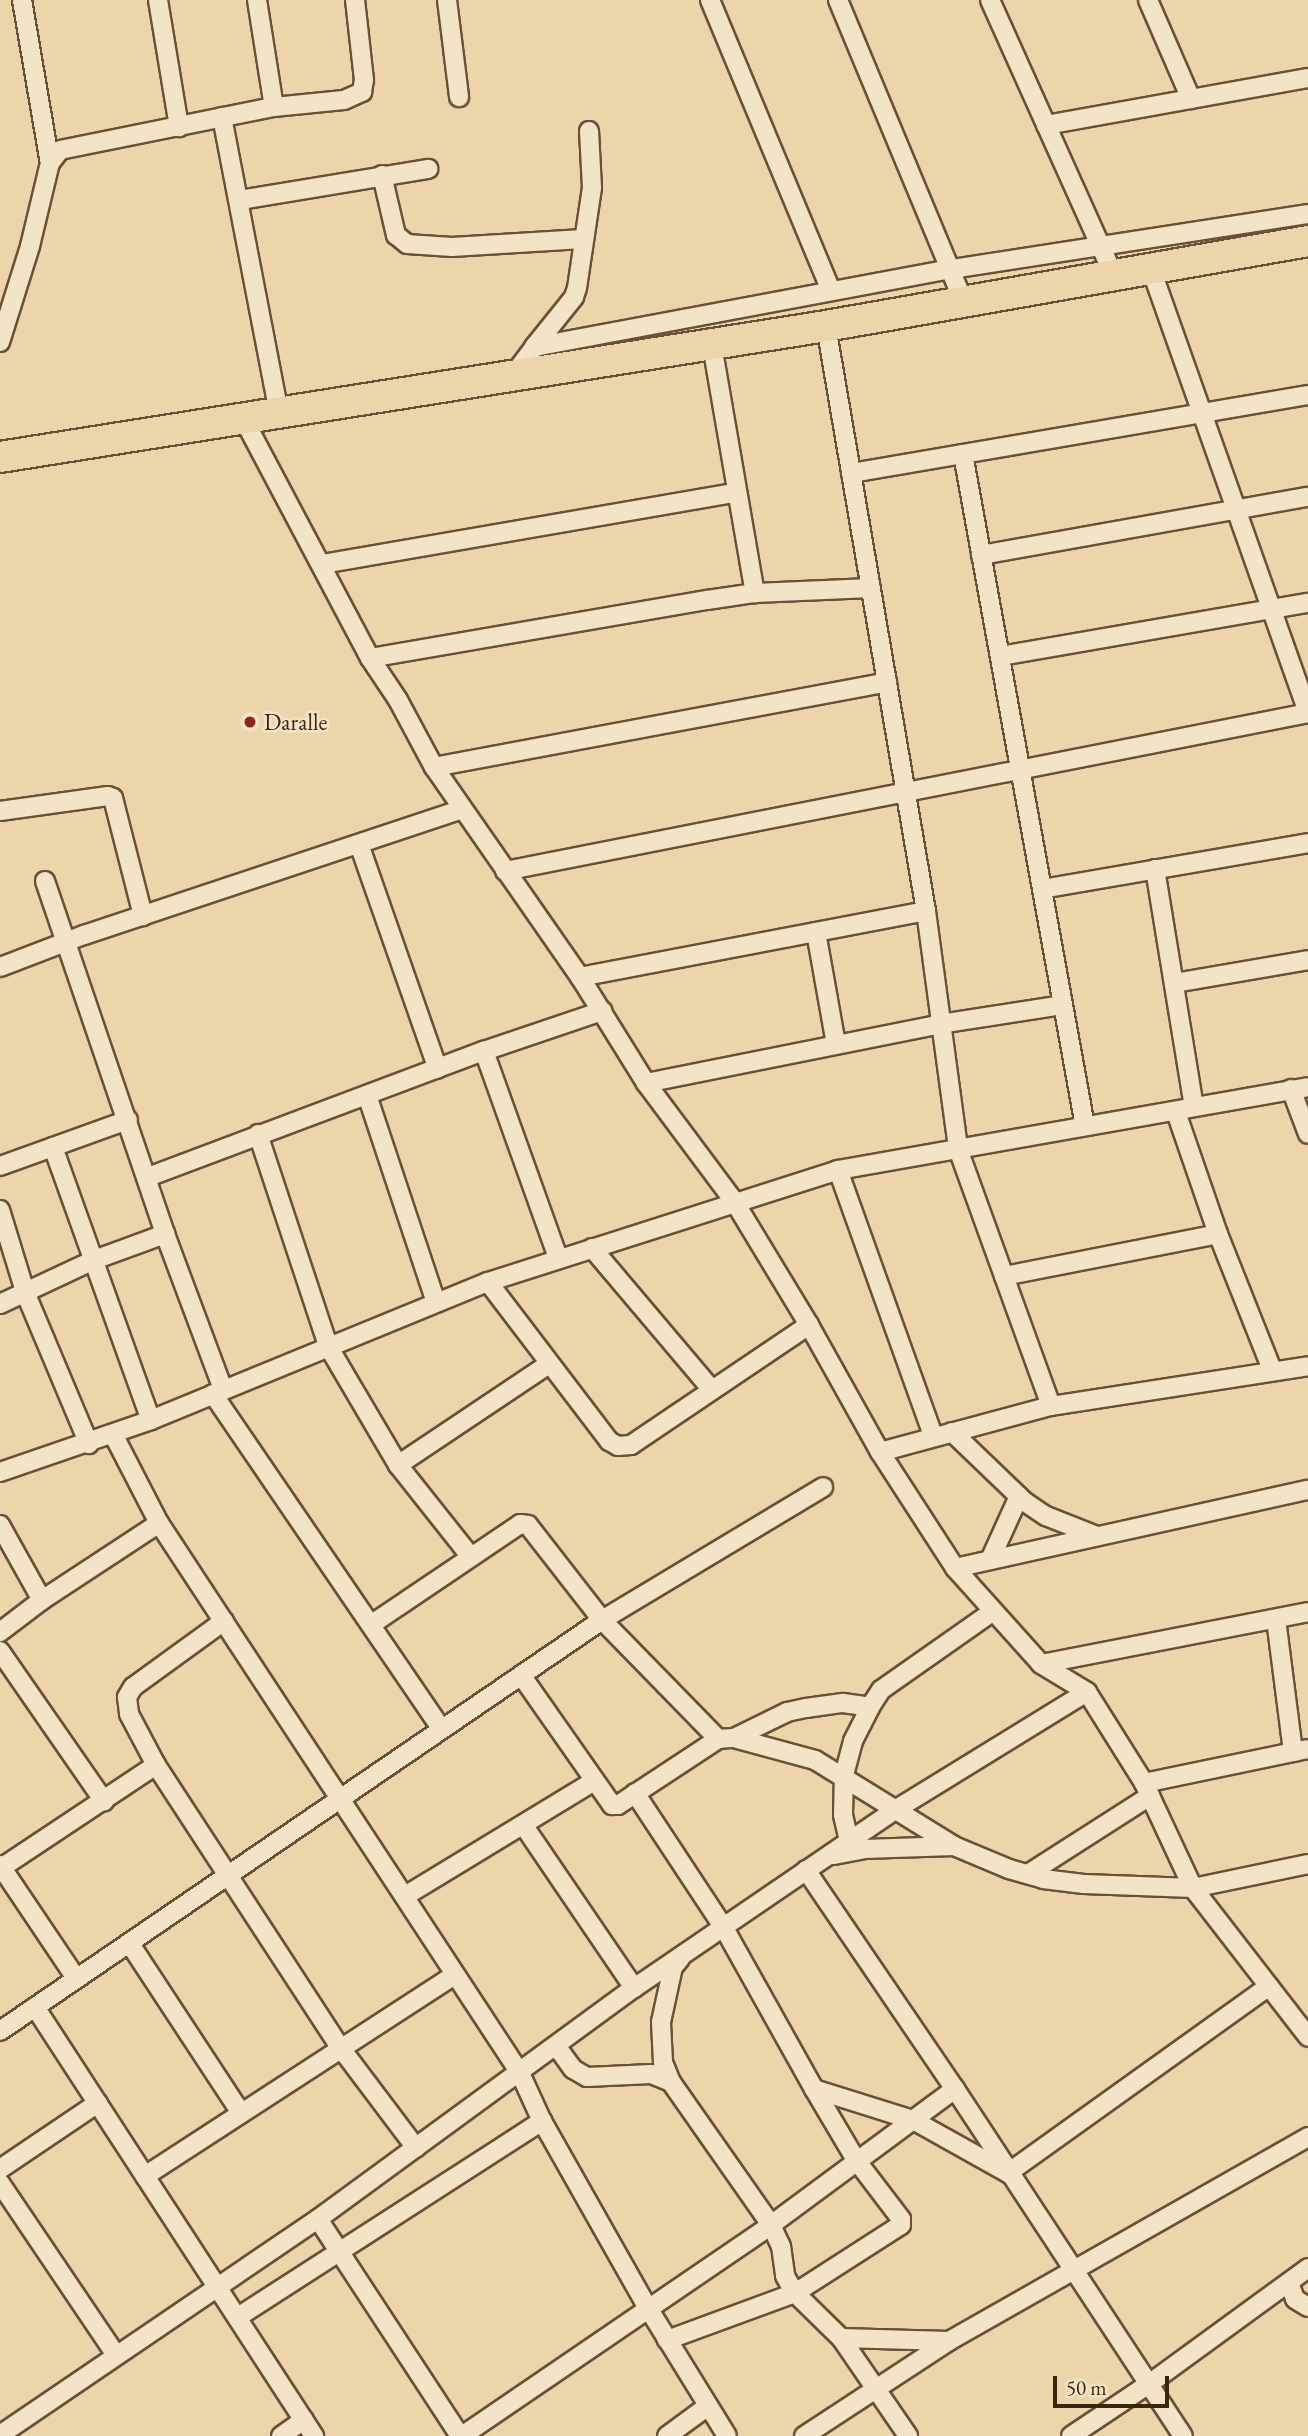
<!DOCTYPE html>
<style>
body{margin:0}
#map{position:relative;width:1308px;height:2436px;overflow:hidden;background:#edd5ab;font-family:"EB Garamond",serif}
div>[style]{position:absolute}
.roads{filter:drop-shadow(2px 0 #695037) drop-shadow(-2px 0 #695037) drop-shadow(0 2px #695037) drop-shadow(0 -2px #695037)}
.minor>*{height:18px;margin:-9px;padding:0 9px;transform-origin:9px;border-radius:9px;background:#f3e4c8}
.trunk>*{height:30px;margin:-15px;padding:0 15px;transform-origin:15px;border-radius:15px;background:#edd5ab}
.dots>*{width:19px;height:19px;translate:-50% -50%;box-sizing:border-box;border:4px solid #f3e4c8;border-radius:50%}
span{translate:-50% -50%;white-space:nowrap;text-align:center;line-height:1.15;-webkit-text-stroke:5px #f3e4c8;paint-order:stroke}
.poi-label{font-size:23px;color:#3d2410}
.left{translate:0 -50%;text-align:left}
.scale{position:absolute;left:1053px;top:2376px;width:116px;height:32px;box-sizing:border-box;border:4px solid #3d2410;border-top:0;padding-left:9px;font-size:21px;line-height:24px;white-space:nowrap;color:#3d2410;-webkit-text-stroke:5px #f3e4c8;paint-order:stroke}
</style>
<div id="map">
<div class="roads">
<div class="minor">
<i style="left:22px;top:0;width:165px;rotate:80.3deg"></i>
<i style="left:158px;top:0;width:129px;rotate:80.6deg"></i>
<i style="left:257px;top:0;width:108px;rotate:81deg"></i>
<i style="left:447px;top:0;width:98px;rotate:82.9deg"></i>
<i style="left:710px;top:0;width:315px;rotate:67.4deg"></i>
<i style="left:838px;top:0;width:327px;rotate:67.4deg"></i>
<i style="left:990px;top:0;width:303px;rotate:65.8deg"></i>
<i style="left:1148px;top:0;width:108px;rotate:66.5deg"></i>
<i style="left:222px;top:117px;width:302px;rotate:79.1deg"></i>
<i style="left:1046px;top:125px;width:266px;rotate:-10.2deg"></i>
<i style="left:382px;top:175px;width:62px;rotate:76.9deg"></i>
<i style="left:396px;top:235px;width:14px;rotate:39deg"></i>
<i style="left:407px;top:244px;width:45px;rotate:3.8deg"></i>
<i style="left:452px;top:247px;width:131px;rotate:-3.5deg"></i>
<i style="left:240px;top:200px;width:191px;rotate:-9.4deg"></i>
<i style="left:1151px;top:269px;width:470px;rotate:70.5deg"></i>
<i style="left:826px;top:326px;width:593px;rotate:80.3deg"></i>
<i style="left:926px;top:911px;width:240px;rotate:82.3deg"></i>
<i style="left:958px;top:1149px;width:273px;rotate:70.1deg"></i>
<i style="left:0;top:342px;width:101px;rotate:-72.6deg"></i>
<i style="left:30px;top:246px;width:85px;rotate:-76.5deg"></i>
<i style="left:50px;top:163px;width:16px;rotate:-52deg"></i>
<i style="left:60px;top:150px;width:218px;rotate:-11.4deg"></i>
<i style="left:274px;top:107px;width:70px;rotate:-5.7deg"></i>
<i style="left:344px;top:100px;width:20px;rotate:-24deg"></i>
<i style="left:362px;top:92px;width:12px;rotate:-81deg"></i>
<i style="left:364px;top:80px;width:81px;rotate:-96.4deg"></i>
<i style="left:712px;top:345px;width:252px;rotate:80.2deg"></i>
<i style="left:534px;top:347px;width:64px;rotate:-51.3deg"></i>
<i style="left:574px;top:297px;width:9px;rotate:-72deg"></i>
<i style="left:577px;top:288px;width:101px;rotate:-81.5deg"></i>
<i style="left:592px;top:188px;width:57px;rotate:-93deg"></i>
<i style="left:514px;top:374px;width:34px;rotate:-53deg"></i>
<i style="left:534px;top:347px;width:425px;rotate:-10.6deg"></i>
<i style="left:952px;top:269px;width:360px;rotate:-8.8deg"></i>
<i style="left:244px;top:420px;width:269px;rotate:62.1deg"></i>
<i style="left:370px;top:658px;width:50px;rotate:56.3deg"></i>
<i style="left:398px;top:700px;width:76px;rotate:61.8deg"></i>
<i style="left:434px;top:767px;width:256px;rotate:55.2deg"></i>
<i style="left:580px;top:977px;width:125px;rotate:58.1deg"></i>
<i style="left:646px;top:1083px;width:147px;rotate:53.3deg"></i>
<i style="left:734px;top:1201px;width:145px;rotate:58.8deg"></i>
<i style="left:809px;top:1325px;width:145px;rotate:60.8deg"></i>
<i style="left:880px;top:1452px;width:138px;rotate:57.1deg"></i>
<i style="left:955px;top:1568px;width:129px;rotate:48.1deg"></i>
<i style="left:1041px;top:1664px;width:54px;rotate:31.3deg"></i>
<i style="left:1087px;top:1692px;width:107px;rotate:57.9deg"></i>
<i style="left:1144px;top:1783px;width:116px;rotate:65deg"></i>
<i style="left:1193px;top:1888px;width:188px;rotate:52.3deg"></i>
<i style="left:963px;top:454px;width:683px;rotate:79.71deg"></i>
<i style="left:851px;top:473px;width:464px;rotate:-9.7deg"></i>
<i style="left:981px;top:555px;width:332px;rotate:-10.1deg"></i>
<i style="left:322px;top:564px;width:421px;rotate:-9.8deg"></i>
<i style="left:1000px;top:656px;width:313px;rotate:-9.8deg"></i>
<i style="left:370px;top:658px;width:342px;rotate:-9.8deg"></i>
<i style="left:707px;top:600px;width:49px;rotate:-8.3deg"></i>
<i style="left:755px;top:593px;width:116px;rotate:-2.5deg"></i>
<i style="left:434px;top:767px;width:461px;rotate:-10.6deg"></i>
<i style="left:0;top:811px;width:109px;rotate:-7.9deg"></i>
<i style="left:108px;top:796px;width:5px;rotate:22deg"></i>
<i style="left:113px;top:798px;width:122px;rotate:75.7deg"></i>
<i style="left:359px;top:844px;width:238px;rotate:70.7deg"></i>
<i style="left:1155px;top:869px;width:241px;rotate:80.7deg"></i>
<i style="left:505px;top:871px;width:818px;rotate:-11.13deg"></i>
<i style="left:45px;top:881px;width:373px;rotate:71.2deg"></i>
<i style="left:165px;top:1234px;width:165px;rotate:69.5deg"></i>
<i style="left:1042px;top:889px;width:270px;rotate:-9.8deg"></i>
<i style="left:816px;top:932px;width:114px;rotate:79.9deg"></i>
<i style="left:0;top:967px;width:90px;rotate:-20.9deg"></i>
<i style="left:84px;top:935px;width:398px;rotate:-18.4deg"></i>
<i style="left:580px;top:977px;width:352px;rotate:-10.8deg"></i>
<i style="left:1174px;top:983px;width:136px;rotate:-9.7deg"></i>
<i style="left:484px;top:1051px;width:220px;rotate:70.3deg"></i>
<i style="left:646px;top:1083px;width:300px;rotate:-11.3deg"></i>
<i style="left:940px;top:1024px;width:124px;rotate:-8.8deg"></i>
<i style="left:1291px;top:1089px;width:48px;rotate:69.3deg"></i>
<i style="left:367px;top:1095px;width:218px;rotate:71.6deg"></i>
<i style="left:1176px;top:1112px;width:129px;rotate:71deg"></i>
<i style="left:1218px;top:1234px;width:146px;rotate:68.3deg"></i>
<i style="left:258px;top:1134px;width:223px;rotate:71.7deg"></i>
<i style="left:328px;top:1346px;width:138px;rotate:59.5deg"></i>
<i style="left:398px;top:1465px;width:117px;rotate:51.6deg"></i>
<i style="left:53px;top:1147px;width:290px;rotate:70.3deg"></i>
<i style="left:0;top:1166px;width:136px;rotate:-19.8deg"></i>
<i style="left:838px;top:1170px;width:282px;rotate:70.3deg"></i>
<i style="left:148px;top:1177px;width:359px;rotate:-20.6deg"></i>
<i style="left:484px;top:1051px;width:125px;rotate:-18.7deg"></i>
<i style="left:0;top:1210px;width:86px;rotate:73deg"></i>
<i style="left:25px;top:1292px;width:165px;rotate:67.2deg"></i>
<i style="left:592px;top:1248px;width:185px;rotate:49.8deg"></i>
<i style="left:1004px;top:1276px;width:218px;rotate:-11.1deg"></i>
<i style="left:488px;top:1282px;width:200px;rotate:52.7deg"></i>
<i style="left:609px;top:1441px;width:10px;rotate:29deg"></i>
<i style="left:618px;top:1446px;width:13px;rotate:-4deg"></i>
<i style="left:631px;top:1445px;width:215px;rotate:-34deg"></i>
<i style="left:0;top:1304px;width:104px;rotate:-25.1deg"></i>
<i style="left:94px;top:1260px;width:76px;rotate:-20.1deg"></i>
<i style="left:213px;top:1394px;width:404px;rotate:55.7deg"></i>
<i style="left:952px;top:1432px;width:101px;rotate:43.8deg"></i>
<i style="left:1025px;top:1502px;width:25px;rotate:34deg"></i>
<i style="left:1046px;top:1516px;width:55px;rotate:21.4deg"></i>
<i style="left:113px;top:1434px;width:100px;rotate:62.7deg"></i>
<i style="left:159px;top:1523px;width:658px;rotate:56.72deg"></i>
<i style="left:520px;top:2073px;width:53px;rotate:65.4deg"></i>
<i style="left:542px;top:2121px;width:215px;rotate:60.5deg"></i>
<i style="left:648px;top:2308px;width:150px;rotate:58.3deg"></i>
<i style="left:880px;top:1452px;width:177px;rotate:-15.1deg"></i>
<i style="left:1051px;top:1406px;width:260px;rotate:-8.8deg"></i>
<i style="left:398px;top:1465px;width:182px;rotate:-33.8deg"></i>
<i style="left:0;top:1472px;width:160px;rotate:-19deg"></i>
<i style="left:151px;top:1420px;width:364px;rotate:-22.3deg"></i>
<i style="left:488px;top:1282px;width:367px;rotate:-17.7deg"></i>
<i style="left:838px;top:1170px;width:477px;rotate:-10deg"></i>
<i style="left:0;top:1525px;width:86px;rotate:60.8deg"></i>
<i style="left:42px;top:1600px;width:53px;rotate:142.7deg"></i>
<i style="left:990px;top:1560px;width:70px;rotate:-65.6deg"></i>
<i style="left:955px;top:1568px;width:362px;rotate:-12.5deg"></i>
<i style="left:42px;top:1600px;width:140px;rotate:-33.3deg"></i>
<i style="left:1276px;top:1619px;width:134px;rotate:82.7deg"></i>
<i style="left:224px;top:1621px;width:112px;rotate:144deg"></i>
<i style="left:133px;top:1687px;width:12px;rotate:121deg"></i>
<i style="left:127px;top:1697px;width:17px;rotate:83deg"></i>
<i style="left:129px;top:1714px;width:58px;rotate:62.1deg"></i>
<i style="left:156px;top:1765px;width:337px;rotate:56.9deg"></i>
<i style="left:340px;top:2047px;width:126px;rotate:53deg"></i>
<i style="left:372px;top:1624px;width:179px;rotate:-34deg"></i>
<i style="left:520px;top:1524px;width:8px;rotate:7deg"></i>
<i style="left:528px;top:1525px;width:120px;rotate:52.1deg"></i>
<i style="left:602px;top:1620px;width:166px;rotate:45.7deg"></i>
<i style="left:0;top:1651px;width:183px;rotate:55.3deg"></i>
<i style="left:1041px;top:1664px;width:272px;rotate:-11deg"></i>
<i style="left:521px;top:1675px;width:159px;rotate:55deg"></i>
<i style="left:612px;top:1805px;width:6px"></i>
<i style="left:618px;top:1805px;width:120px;rotate:-33.4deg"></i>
<i style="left:718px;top:1739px;width:16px;rotate:-4deg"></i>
<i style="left:734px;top:1738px;width:84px;rotate:15.2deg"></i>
<i style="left:815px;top:1760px;width:163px;rotate:31.7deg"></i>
<i style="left:954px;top:1846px;width:60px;rotate:22.7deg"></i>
<i style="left:1009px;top:1869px;width:35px;rotate:16deg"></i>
<i style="left:1043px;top:1879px;width:41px;rotate:7deg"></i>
<i style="left:1084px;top:1884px;width:109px;rotate:2.1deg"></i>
<i style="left:1193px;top:1888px;width:117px;rotate:-11.8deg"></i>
<i style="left:734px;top:1738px;width:59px;rotate:-26.1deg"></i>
<i style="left:787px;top:1712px;width:19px;rotate:-12deg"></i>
<i style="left:806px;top:1708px;width:37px;rotate:-8deg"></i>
<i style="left:843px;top:1703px;width:27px;rotate:8deg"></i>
<i style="left:1144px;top:1783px;width:167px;rotate:-11.7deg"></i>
<i style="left:635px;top:1793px;width:162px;rotate:56.6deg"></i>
<i style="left:724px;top:1928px;width:184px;rotate:60.8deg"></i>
<i style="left:814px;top:2089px;width:104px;rotate:17.4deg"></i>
<i style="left:913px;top:2120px;width:109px;rotate:29.2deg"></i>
<i style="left:1008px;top:2173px;width:321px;rotate:-35.6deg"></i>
<i style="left:524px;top:1826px;width:196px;rotate:55.8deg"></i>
<i style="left:849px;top:1841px;width:27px;rotate:-103deg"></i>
<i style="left:843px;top:1815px;width:40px;rotate:-88.6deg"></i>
<i style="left:844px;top:1775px;width:35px;rotate:-75deg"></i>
<i style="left:853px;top:1741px;width:38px;rotate:-63deg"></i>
<i style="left:870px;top:1707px;width:20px;rotate:-57deg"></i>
<i style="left:881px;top:1690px;width:136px;rotate:-35.1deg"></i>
<i style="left:834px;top:1855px;width:31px;rotate:-11deg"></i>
<i style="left:864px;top:1849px;width:90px;rotate:-1.9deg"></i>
<i style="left:0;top:1865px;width:136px;rotate:56.1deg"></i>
<i style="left:1px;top:1868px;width:186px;rotate:-33.6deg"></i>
<i style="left:806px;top:1870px;width:265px;rotate:55.8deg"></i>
<i style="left:955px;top:2089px;width:415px;rotate:56.7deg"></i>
<i style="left:1028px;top:1874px;width:145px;rotate:-32.6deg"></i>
<i style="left:405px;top:1896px;width:221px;rotate:-31.3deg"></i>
<i style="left:130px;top:1944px;width:202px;rotate:56.7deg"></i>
<i style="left:35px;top:2007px;width:512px;rotate:56.96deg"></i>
<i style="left:0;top:2031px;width:729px;rotate:-34.32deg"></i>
<i style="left:602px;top:1620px;width:258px;rotate:-31deg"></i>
<i style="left:557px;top:2047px;width:27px;rotate:54deg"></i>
<i style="left:573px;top:2069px;width:16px;rotate:30deg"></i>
<i style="left:587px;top:2077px;width:64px;rotate:-2.7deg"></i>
<i style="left:651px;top:2074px;width:22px;rotate:22deg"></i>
<i style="left:671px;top:2082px;width:174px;rotate:55deg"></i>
<i style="left:771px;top:2225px;width:23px;rotate:65deg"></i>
<i style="left:781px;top:2246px;width:30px;rotate:82deg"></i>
<i style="left:785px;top:2276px;width:20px;rotate:60deg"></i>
<i style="left:795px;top:2293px;width:64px;rotate:44.4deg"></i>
<i style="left:841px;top:2338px;width:119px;rotate:55.6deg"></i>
<i style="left:671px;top:2082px;width:22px;rotate:-112deg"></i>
<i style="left:663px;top:2062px;width:40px;rotate:-92.9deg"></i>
<i style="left:661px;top:2022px;width:56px;rotate:-77.7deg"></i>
<i style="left:673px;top:1967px;width:11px;rotate:-49deg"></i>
<i style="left:0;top:2169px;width:118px;rotate:-34deg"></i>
<i style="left:145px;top:2176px;width:369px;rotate:-33deg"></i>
<i style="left:0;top:2183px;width:207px;rotate:56deg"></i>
<i style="left:318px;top:2219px;width:259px;rotate:56.8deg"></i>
<i style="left:1289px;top:2283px;width:17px;rotate:69deg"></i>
<i style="left:1295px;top:2299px;width:15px;rotate:32deg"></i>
<i style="left:238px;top:2317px;width:362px;rotate:-32.8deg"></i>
<i style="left:841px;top:2338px;width:108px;rotate:1.6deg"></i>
<i style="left:667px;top:2340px;width:136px;rotate:-20.2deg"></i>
<i style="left:795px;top:2293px;width:126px;rotate:-32.7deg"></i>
<i style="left:901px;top:2225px;width:6px;rotate:-90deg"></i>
<i style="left:901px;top:2219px;width:74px;rotate:-127.3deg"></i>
<i style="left:856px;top:2160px;width:82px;rotate:-120.6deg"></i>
<i style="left:0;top:2435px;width:384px;rotate:-34.2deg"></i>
<i style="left:318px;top:2219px;width:391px;rotate:-36.2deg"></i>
<i style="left:634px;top:1988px;width:316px;rotate:-34.3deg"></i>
<i style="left:895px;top:1810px;width:225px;rotate:-31.6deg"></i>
<i style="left:281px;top:2436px;width:28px;rotate:-35deg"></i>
<i style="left:462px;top:2436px;width:374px;rotate:-34.3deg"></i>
<i style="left:771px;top:2225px;width:229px;rotate:-36.5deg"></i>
<i style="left:667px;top:2436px;width:51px;rotate:-36.2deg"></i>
<i style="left:804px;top:2436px;width:173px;rotate:-33.2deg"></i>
<i style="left:949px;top:2341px;width:413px;rotate:-29.6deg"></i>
<i style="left:1071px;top:2436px;width:94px;rotate:-33.7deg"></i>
<i style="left:1149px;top:2384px;width:197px;rotate:-36.1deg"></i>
</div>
<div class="trunk">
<i style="left:0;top:457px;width:836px;rotate:-9.01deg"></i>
<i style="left:826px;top:326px;width:489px;rotate:-10deg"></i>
</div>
</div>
<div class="dots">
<i style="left:250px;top:722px;background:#8f2418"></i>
</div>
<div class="poi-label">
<span class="left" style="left:264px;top:722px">Daralle</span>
</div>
<div class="scale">50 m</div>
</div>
